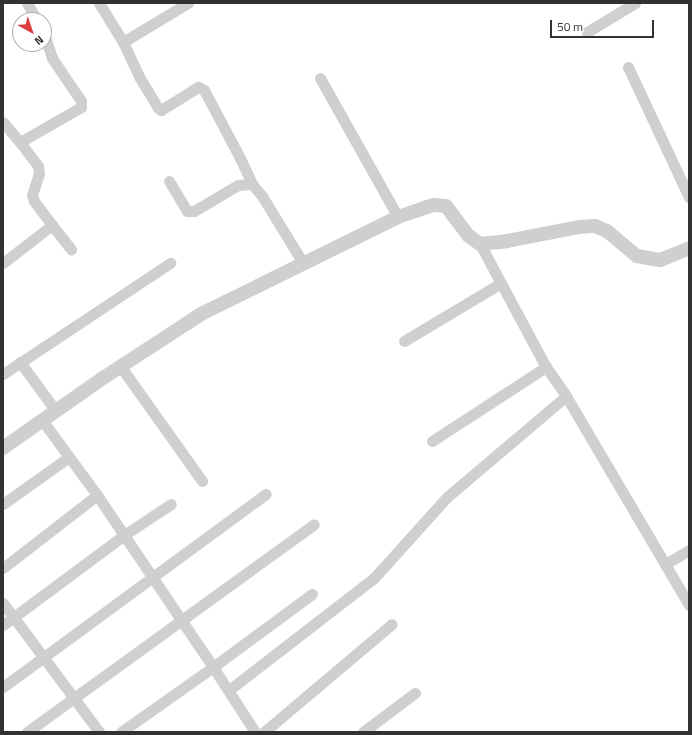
<!DOCTYPE html>
<style>
body{margin:0}
#map{position:relative;width:692px;height:735px;overflow:hidden;background:#fff;font-family:"Titillium Web",sans-serif}
div>[style]{position:absolute}
.minor>*{height:11px;margin:-5.5px;padding:0 5.5px;transform-origin:5.5px;border-radius:5.5px;background:#cfcfcf}
.tertiary>*{height:14px;margin:-7px;padding:0 7px;transform-origin:7px;border-radius:7px;background:#cfcfcf}
span{translate:-50% -50%;white-space:nowrap;text-align:center;line-height:1.15;-webkit-text-stroke:4px #fff;paint-order:stroke}
.frame{position:absolute;inset:0;border:4px solid #323232;pointer-events:none}
.north{position:absolute;left:12px;top:12px;width:40px;height:40px;box-sizing:border-box;background:#fff;border:1px solid #adadad;border-radius:50%;rotate:140deg;font-size:11px;font-weight:700;line-height:16px;text-align:center;color:#323232}
.north::after{content:'';display:block;margin:auto;width:14px;height:18px;background:#df3d41;clip-path:polygon(50% 0,100% 100%,50% 72%,0 100%)}
.scale{position:absolute;left:550px;top:20px;width:104px;height:18px;box-sizing:border-box;border:2px solid #323232;border-top:0;padding-left:5px;font-size:12px;line-height:14px;white-space:nowrap;color:#323232;-webkit-text-stroke:3px #fff;paint-order:stroke}
</style>
<div id="map">
<div class="minor">
<i style="left:27px;top:3px;width:20px;rotate:60deg"></i>
<i style="left:99px;top:3px;width:46px;rotate:58.4deg"></i>
<i style="left:123px;top:42px;width:76px;rotate:-31deg"></i>
<i style="left:587px;top:32px;width:56px;rotate:-31.1deg"></i>
<i style="left:123px;top:42px;width:40px;rotate:65deg"></i>
<i style="left:140px;top:78px;width:35px;rotate:59deg"></i>
<i style="left:158px;top:108px;width:4px;rotate:34deg"></i>
<i style="left:161px;top:110px;width:44px;rotate:-31.9deg"></i>
<i style="left:198px;top:87px;width:7px;rotate:27deg"></i>
<i style="left:204px;top:90px;width:77px;rotate:62.1deg"></i>
<i style="left:240px;top:158px;width:29px;rotate:65deg"></i>
<i style="left:628px;top:67px;width:144px;rotate:64.9deg"></i>
<i style="left:320px;top:78px;width:159px;rotate:60.7deg"></i>
<i style="left:3px;top:122px;width:26px;rotate:50deg"></i>
<i style="left:20px;top:142px;width:70px;rotate:-29.8deg"></i>
<i style="left:81px;top:107px;width:6px;rotate:-90deg"></i>
<i style="left:81px;top:101px;width:52px;rotate:-124deg"></i>
<i style="left:52px;top:58px;width:26px;rotate:-108deg"></i>
<i style="left:169px;top:181px;width:35px;rotate:59deg"></i>
<i style="left:187px;top:211px;width:7px"></i>
<i style="left:194px;top:211px;width:51px;rotate:-30.6deg"></i>
<i style="left:238px;top:185px;width:14px;rotate:-4deg"></i>
<i style="left:252px;top:184px;width:16px;rotate:50deg"></i>
<i style="left:262px;top:196px;width:79px;rotate:58.5deg"></i>
<i style="left:52px;top:225px;width:31px;rotate:52deg"></i>
<i style="left:480px;top:244px;width:140px;rotate:61.8deg"></i>
<i style="left:546px;top:367px;width:35px;rotate:55deg"></i>
<i style="left:566px;top:396px;width:243px;rotate:59.5deg"></i>
<i style="left:3px;top:263px;width:62px;rotate:-37.8deg"></i>
<i style="left:52px;top:225px;width:30px;rotate:-127deg"></i>
<i style="left:34px;top:201px;width:6px;rotate:-108deg"></i>
<i style="left:32px;top:195px;width:22px;rotate:-72deg"></i>
<i style="left:39px;top:174px;width:8px;rotate:-97deg"></i>
<i style="left:38px;top:166px;width:30px;rotate:-127deg"></i>
<i style="left:404px;top:341px;width:113px;rotate:-30.9deg"></i>
<i style="left:20px;top:362px;width:61px;rotate:53.7deg"></i>
<i style="left:121px;top:367px;width:140px;rotate:54.6deg"></i>
<i style="left:3px;top:374px;width:201px;rotate:-33.6deg"></i>
<i style="left:42px;top:420px;width:93px;rotate:53.7deg"></i>
<i style="left:97px;top:495px;width:207px;rotate:56deg"></i>
<i style="left:213px;top:667px;width:77px;rotate:57.1deg"></i>
<i style="left:432px;top:441px;width:136px;rotate:-33deg"></i>
<i style="left:3px;top:504px;width:81px;rotate:-35.5deg"></i>
<i style="left:665px;top:564px;width:28px;rotate:-30deg"></i>
<i style="left:3px;top:568px;width:119px;rotate:-37.8deg"></i>
<i style="left:3px;top:603px;width:161px;rotate:53.3deg"></i>
<i style="left:3px;top:625px;width:151px;rotate:-36.6deg"></i>
<i style="left:124px;top:535px;width:56px;rotate:-33.4deg"></i>
<i style="left:3px;top:687px;width:326px;rotate:-36.3deg"></i>
<i style="left:229px;top:690px;width:183px;rotate:-37.7deg"></i>
<i style="left:374px;top:578px;width:109px;rotate:-48deg"></i>
<i style="left:447px;top:497px;width:156px;rotate:-40.3deg"></i>
<i style="left:27px;top:732px;width:354px;rotate:-35.9deg"></i>
<i style="left:121px;top:732px;width:113px;rotate:-35.2deg"></i>
<i style="left:213px;top:667px;width:123px;rotate:-36.4deg"></i>
<i style="left:264px;top:732px;width:167px;rotate:-40.2deg"></i>
<i style="left:363px;top:732px;width:65px;rotate:-36.9deg"></i>
</div>
<div class="tertiary">
<i style="left:3px;top:448px;width:122px;rotate:-35deg"></i>
<i style="left:103px;top:378px;width:117px;rotate:-33.1deg"></i>
<i style="left:201px;top:314px;width:220px;rotate:-26.2deg"></i>
<i style="left:398px;top:217px;width:31px;rotate:-19deg"></i>
<i style="left:427px;top:207px;width:7px;rotate:-16deg"></i>
<i style="left:434px;top:205px;width:12px;rotate:5deg"></i>
<i style="left:446px;top:206px;width:38px;rotate:53deg"></i>
<i style="left:469px;top:236px;width:14px;rotate:36deg"></i>
<i style="left:480px;top:244px;width:27px;rotate:-6deg"></i>
<i style="left:507px;top:241px;width:73px;rotate:-11deg"></i>
<i style="left:579px;top:227px;width:16px;rotate:-4deg"></i>
<i style="left:595px;top:226px;width:13px;rotate:23deg"></i>
<i style="left:607px;top:231px;width:39px;rotate:40deg"></i>
<i style="left:637px;top:256px;width:23px;rotate:10deg"></i>
<i style="left:660px;top:260px;width:31px;rotate:-22deg"></i>
</div>
<div class="frame"></div>
<div class="north">N</div>
<div class="scale">50 m</div>
</div>
